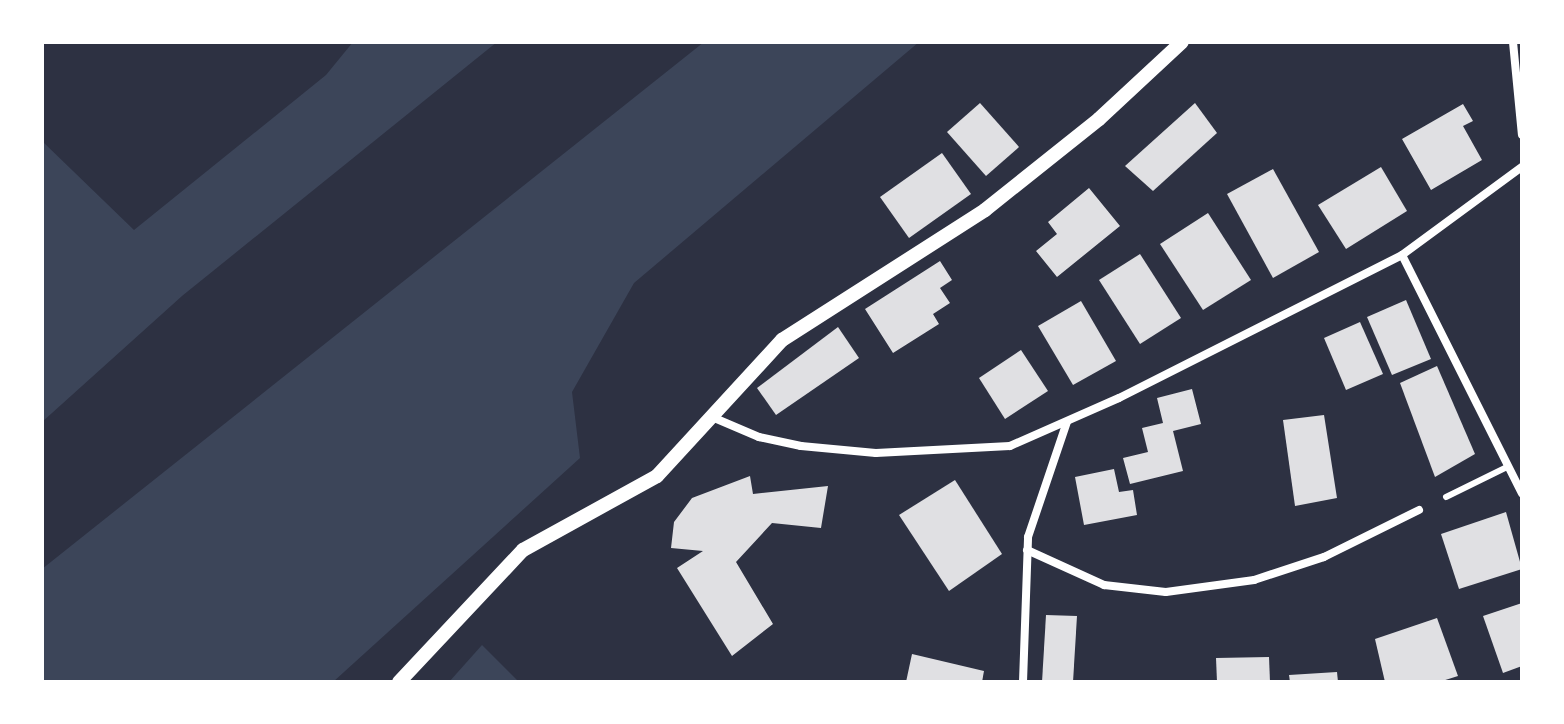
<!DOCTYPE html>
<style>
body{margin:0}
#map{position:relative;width:1564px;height:724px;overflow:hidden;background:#2d3142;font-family:"Varela Round",sans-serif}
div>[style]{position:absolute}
.green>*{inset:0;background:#3c4559}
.building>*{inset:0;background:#e0e0e3}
.service>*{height:6px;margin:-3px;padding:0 3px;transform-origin:3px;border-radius:3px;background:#fff}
.minor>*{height:8px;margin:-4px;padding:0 4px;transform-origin:4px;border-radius:4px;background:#fff}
.tertiary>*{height:14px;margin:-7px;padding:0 7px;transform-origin:7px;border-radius:7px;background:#fff}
span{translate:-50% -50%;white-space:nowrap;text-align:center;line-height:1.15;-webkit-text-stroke:7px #fff;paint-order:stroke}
.frame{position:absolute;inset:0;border:44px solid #fff;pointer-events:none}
</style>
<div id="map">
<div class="green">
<i style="clip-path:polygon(353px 42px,497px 42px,182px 296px,42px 422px,42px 141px,134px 230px,326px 75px)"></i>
<i style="clip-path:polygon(704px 42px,919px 42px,634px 283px,572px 392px,580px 458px,333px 682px,42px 682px,42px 569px)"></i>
<i style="clip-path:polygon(482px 645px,519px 682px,449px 682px)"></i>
</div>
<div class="building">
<i style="clip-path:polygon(980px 103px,1019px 147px,986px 176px,947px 132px)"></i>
<i style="clip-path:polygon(1195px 103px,1217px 133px,1153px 191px,1125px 166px)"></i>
<i style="clip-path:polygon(1463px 104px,1473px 121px,1463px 126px,1482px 160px,1431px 190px,1402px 139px)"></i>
<i style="clip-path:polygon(942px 153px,971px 194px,909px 238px,880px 197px)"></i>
<i style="clip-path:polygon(1381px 167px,1407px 211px,1346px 249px,1318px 205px)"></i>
<i style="clip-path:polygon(1273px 169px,1319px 252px,1273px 278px,1227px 194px)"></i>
<i style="clip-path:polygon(1089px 188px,1120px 226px,1057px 277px,1036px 251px,1057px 234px,1048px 222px)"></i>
<i style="clip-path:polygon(1208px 213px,1251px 280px,1203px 310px,1160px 244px)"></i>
<i style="clip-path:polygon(1140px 254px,1181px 318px,1140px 344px,1099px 280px)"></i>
<i style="clip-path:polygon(940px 261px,952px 280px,940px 288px,950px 303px,933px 314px,939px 324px,893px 353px,865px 309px)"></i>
<i style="clip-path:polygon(1406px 300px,1431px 359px,1392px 375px,1367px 317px)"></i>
<i style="clip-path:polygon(1081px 301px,1116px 361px,1073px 385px,1038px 326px)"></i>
<i style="clip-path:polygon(1360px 322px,1383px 374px,1346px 390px,1324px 338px)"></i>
<i style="clip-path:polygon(838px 327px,859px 358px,776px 415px,757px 388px)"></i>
<i style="clip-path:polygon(1021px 350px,1048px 391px,1005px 419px,979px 378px)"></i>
<i style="clip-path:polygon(1437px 366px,1475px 454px,1435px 477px,1400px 383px)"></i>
<i style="clip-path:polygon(1192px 389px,1201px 424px,1173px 431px,1183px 471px,1130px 484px,1123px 458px,1148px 452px,1142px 428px,1163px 423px,1157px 398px)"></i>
<i style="clip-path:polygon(1324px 415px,1337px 498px,1295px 506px,1283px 420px)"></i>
<i style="clip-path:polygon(1114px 469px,1119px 492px,1133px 490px,1137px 515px,1084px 525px,1075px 477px)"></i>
<i style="clip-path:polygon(750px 476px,753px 494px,828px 486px,821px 528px,772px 523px,736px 562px,773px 624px,732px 656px,677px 568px,703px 551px,671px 548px,674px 522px,692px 498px)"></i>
<i style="clip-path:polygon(955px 480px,1002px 554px,949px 591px,899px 515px)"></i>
<i style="clip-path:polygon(1506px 512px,1522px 569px,1459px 589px,1441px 534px)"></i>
<i style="clip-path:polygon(1522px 603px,1522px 666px,1503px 673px,1483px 616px)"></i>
<i style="clip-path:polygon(1046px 615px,1077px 616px,1073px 682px,1042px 682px)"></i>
<i style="clip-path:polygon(1437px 618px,1458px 676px,1439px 682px,1385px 682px,1375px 639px)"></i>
<i style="clip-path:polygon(912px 654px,984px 671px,982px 682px,906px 682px)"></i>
<i style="clip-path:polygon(1269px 657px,1270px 682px,1217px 682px,1216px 658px)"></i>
<i style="clip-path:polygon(1337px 672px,1338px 682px,1290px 682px,1289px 675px)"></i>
</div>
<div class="service">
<i style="left:1446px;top:497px;width:68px;rotate:-26.2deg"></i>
</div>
<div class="minor">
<i style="left:1513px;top:42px;width:93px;rotate:84.5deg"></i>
<i style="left:1402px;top:255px;width:267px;rotate:63.3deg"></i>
<i style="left:712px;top:417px;width:51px;rotate:23.1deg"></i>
<i style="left:759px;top:437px;width:43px;rotate:12.1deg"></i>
<i style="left:801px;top:446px;width:75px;rotate:5.3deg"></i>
<i style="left:876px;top:453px;width:134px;rotate:-3deg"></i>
<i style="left:1010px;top:446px;width:119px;rotate:-23.8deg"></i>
<i style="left:1119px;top:398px;width:317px;rotate:-26.8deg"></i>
<i style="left:1402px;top:255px;width:149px;rotate:-36.3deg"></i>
<i style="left:1027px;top:550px;width:85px;rotate:24.4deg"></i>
<i style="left:1104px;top:585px;width:62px;rotate:6.4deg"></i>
<i style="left:1166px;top:592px;width:89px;rotate:-7.8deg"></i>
<i style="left:1254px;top:580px;width:74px;rotate:-18.2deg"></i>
<i style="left:1324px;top:557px;width:106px;rotate:-26.3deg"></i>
<i style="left:1023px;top:682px;width:145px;rotate:-88deg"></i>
<i style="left:1028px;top:537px;width:121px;rotate:-71.3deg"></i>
</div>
<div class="tertiary">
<i style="left:399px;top:682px;width:181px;rotate:-46.8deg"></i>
<i style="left:523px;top:550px;width:153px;rotate:-28.9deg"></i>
<i style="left:657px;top:476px;width:185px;rotate:-47.4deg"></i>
<i style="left:782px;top:340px;width:241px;rotate:-32.6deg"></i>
<i style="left:985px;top:210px;width:146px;rotate:-38.6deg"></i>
<i style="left:1099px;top:119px;width:113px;rotate:-42.9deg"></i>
</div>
<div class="frame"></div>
</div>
